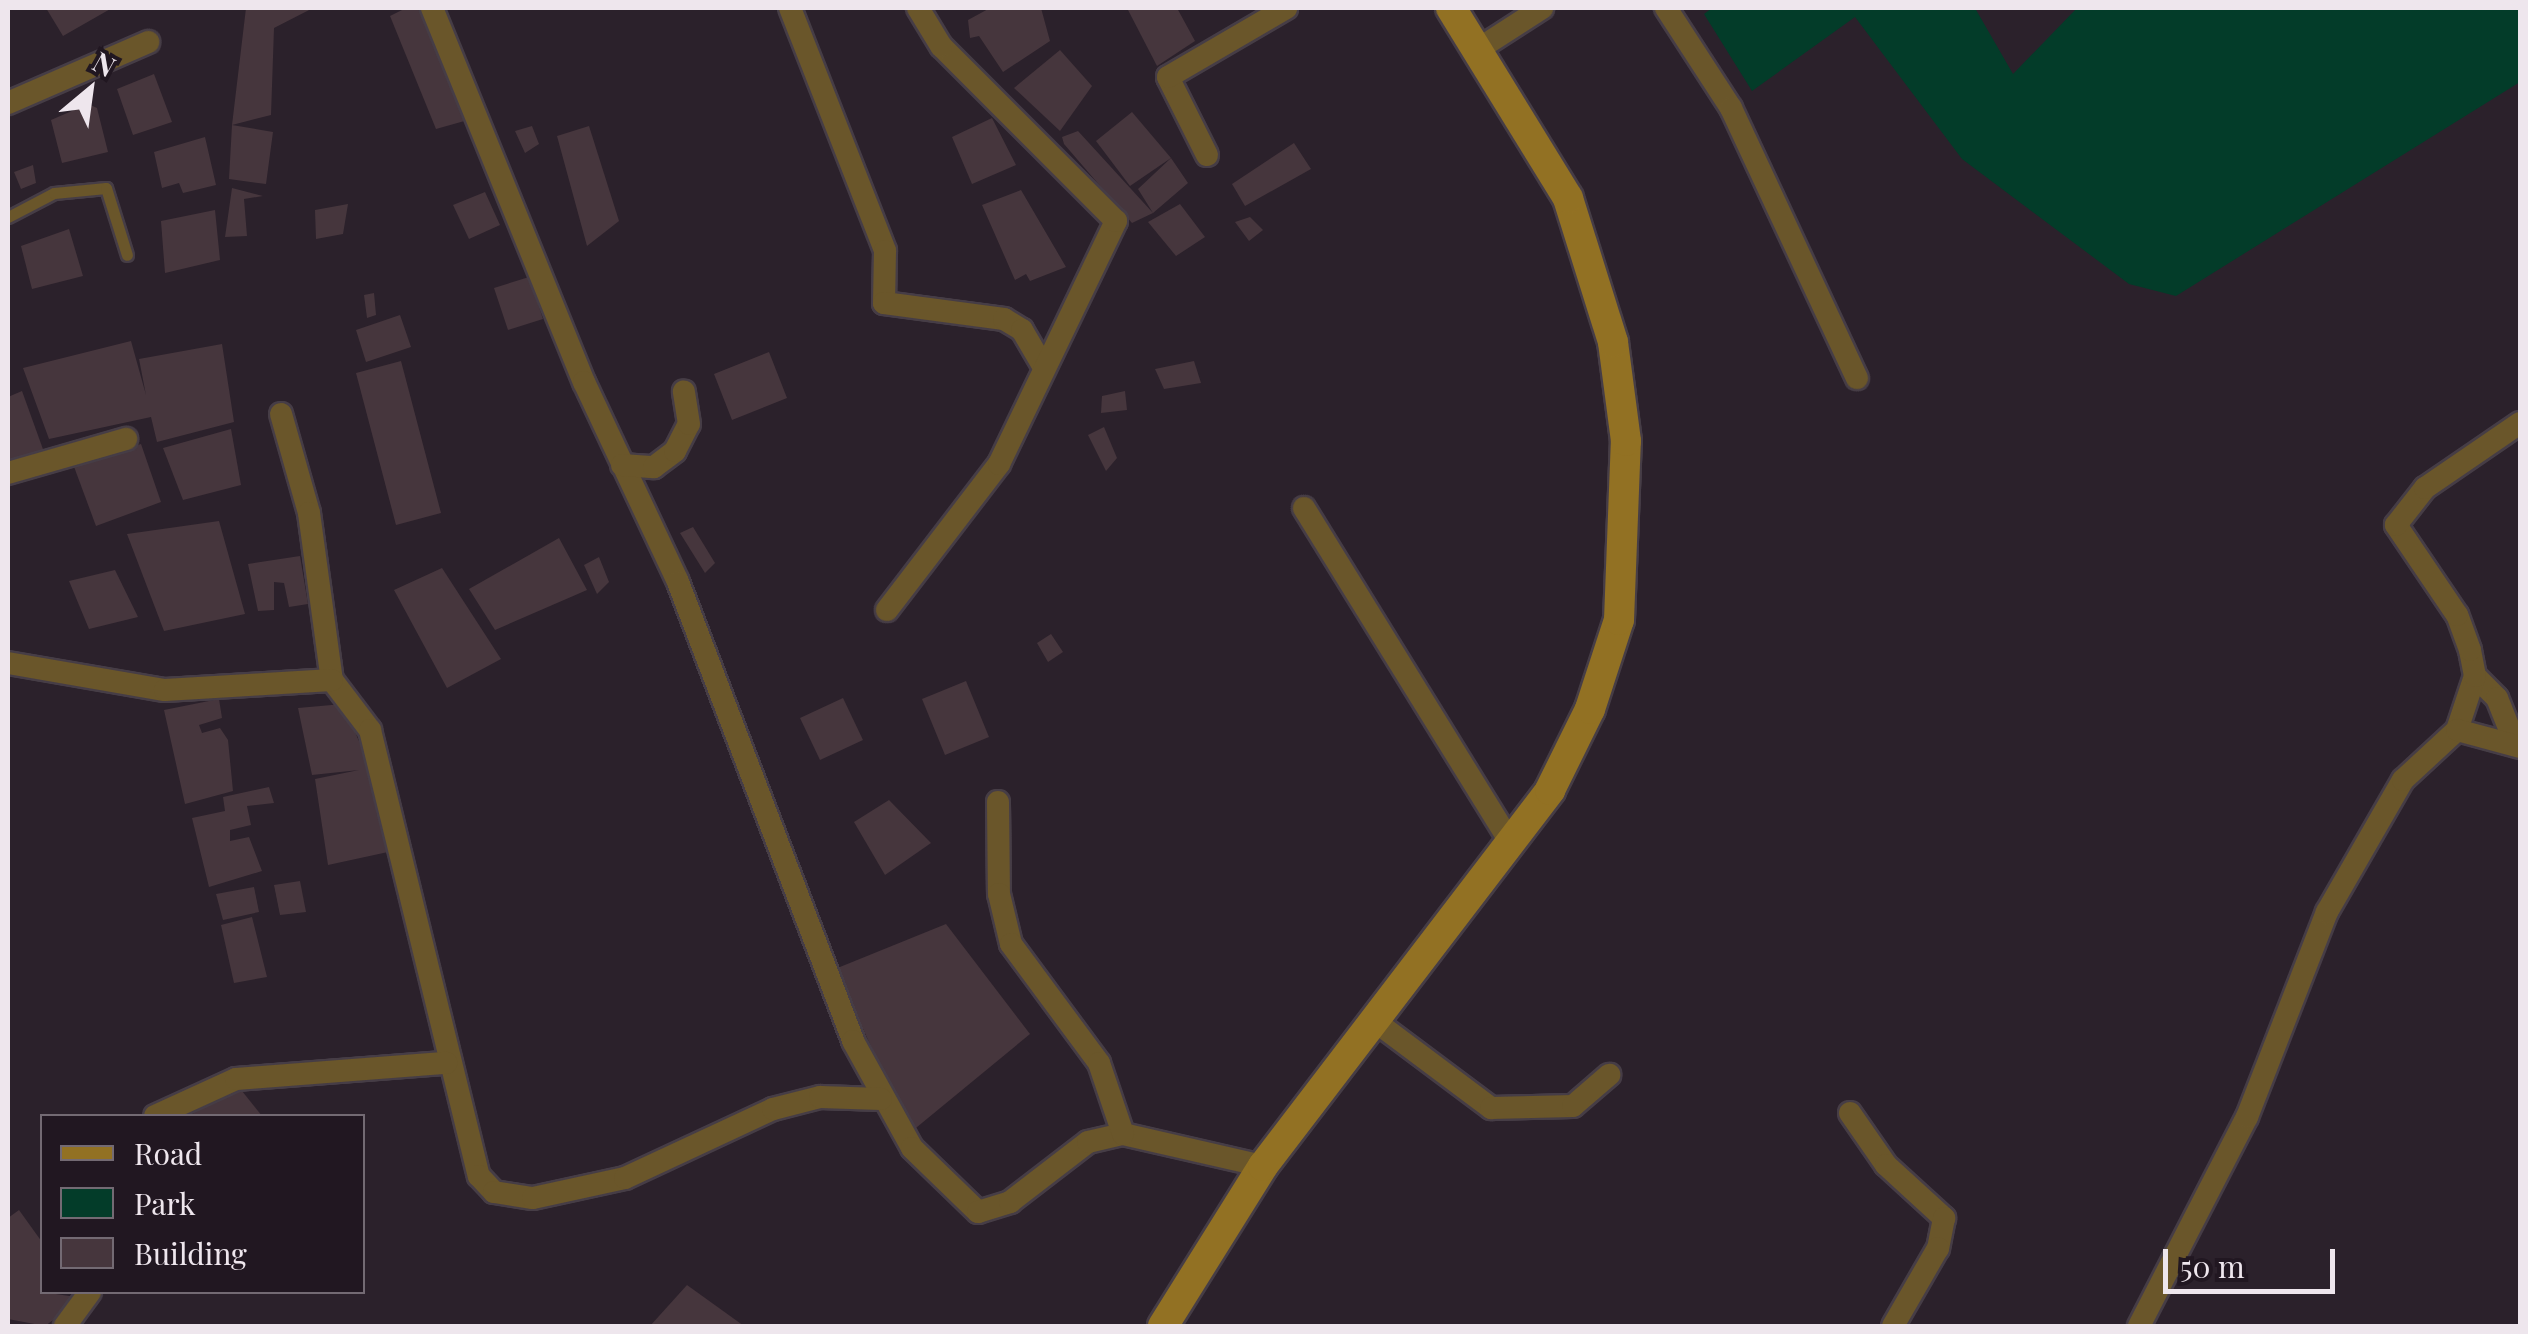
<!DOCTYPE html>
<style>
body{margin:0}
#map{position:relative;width:2528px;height:1334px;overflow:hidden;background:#2b212b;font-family:"Playfair Display",serif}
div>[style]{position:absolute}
.green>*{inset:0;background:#033c29}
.building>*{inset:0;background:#46363d}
.roads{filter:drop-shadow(2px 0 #463d46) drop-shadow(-2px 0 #463d46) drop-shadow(0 2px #463d46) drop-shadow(0 -2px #463d46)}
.lane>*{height:11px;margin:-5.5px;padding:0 5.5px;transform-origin:5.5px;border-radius:5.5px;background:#6a562a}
.street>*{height:22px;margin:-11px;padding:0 11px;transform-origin:11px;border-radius:11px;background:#6a562a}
.secondary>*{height:30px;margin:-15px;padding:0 15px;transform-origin:15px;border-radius:15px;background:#927123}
span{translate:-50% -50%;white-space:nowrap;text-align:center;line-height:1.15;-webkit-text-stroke:10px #211721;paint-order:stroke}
.frame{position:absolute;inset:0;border:10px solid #eee6ed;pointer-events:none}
.legend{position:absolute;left:40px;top:1114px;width:325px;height:180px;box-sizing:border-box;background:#211721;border:2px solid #736a73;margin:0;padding:12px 18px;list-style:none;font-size:30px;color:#eee6ed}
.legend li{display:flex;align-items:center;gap:20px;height:50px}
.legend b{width:50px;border:2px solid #736a73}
.north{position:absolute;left:40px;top:40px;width:100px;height:100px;-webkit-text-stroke:8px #211721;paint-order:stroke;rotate:29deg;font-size:28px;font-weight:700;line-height:40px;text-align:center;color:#eee6ed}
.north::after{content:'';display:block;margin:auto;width:35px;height:45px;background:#eee6ed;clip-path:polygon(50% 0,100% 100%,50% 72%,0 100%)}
.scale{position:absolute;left:2163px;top:1249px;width:172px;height:45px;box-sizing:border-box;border:5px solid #eee6ed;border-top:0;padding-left:12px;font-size:30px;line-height:35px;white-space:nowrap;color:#eee6ed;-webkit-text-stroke:8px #211721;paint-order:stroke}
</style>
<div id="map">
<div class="green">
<i style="clip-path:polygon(1712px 8px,1975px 8px,2013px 74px,2077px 8px,2520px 8px,2520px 82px,2176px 296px,2129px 284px,1962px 159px,1855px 17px,1752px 91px,1704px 14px)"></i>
</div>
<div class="building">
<i style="clip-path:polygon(46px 8px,112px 8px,63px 36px)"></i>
<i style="clip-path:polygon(246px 8px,313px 8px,274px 28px,271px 115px,232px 125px,273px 132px,266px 184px,229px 179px,232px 125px)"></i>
<i style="clip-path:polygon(406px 8px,424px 8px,468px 120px,436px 129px,390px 16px)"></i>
<i style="clip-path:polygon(990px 8px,1041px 8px,1050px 41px,1003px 72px,979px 36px,970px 38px,968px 20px)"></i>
<i style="clip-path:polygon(1127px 8px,1177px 8px,1195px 41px,1157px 66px)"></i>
<i style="clip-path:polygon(1060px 50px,1092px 86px,1060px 131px,1014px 88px)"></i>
<i style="clip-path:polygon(154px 74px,172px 122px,133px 135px,117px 89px)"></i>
<i style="clip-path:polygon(88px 104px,97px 108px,108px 152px,62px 163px,51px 120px)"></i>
<i style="clip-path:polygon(1132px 112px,1171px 158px,1130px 186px,1096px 141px)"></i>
<i style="clip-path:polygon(992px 118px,1016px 165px,972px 184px,952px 137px)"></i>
<i style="clip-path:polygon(532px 126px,539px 144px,525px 153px,515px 131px)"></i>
<i style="clip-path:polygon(589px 126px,619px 221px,587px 246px,557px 136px)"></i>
<i style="clip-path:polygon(1078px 131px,1153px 213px,1138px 189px,1171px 158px,1188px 183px,1153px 213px,1132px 223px,1064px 144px,1062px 137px)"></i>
<i style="clip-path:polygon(205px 137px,216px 185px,183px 193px,179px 183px,162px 188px,154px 152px)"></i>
<i style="clip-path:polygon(1294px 143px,1311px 169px,1245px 206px,1232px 184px)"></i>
<i style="clip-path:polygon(33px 165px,36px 183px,21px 189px,14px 172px)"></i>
<i style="clip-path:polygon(232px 188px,263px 196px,244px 199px,247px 236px,225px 237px)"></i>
<i style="clip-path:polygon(1021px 190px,1066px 267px,1030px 281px,1026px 274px,1015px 280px,982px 205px)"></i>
<i style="clip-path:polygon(485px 192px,500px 225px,469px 239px,453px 205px)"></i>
<i style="clip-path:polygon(348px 204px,343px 234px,316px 239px,315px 210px)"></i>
<i style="clip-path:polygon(1180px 204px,1205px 237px,1176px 256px,1148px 222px)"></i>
<i style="clip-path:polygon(215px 210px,220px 260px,165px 273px,161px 221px)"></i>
<i style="clip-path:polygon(1250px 217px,1263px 230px,1249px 241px,1235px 222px)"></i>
<i style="clip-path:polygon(69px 229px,83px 276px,32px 289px,21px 246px)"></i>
<i style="clip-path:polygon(529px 277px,543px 319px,508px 330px,494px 288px)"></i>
<i style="clip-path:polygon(374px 293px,376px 315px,367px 318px,364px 295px)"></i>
<i style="clip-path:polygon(400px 315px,411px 347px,366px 362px,356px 330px)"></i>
<i style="clip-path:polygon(131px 341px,146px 395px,139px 359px,222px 344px,234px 422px,157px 442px,151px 417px,49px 439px,23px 368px)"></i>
<i style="clip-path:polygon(769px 352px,787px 398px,732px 420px,714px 374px)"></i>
<i style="clip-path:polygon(401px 361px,441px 513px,396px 525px,356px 373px)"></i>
<i style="clip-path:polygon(1194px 361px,1201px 383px,1164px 389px,1155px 369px)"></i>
<i style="clip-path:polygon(22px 391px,44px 452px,8px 462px,8px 397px)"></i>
<i style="clip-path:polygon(1125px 391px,1127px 410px,1101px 413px,1102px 396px)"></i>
<i style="clip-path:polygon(1104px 427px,1117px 458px,1106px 471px,1088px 435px)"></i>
<i style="clip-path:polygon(231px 429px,241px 485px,183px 500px,163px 448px)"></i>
<i style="clip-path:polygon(141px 444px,161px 502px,96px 526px,73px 464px)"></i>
<i style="clip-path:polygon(219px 521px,245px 614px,164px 631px,127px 534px)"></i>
<i style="clip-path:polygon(693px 527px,715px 563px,705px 573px,680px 533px)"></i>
<i style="clip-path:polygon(559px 538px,587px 590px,495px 630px,469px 589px)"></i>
<i style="clip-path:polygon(300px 556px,308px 604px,289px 607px,284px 583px,274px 582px,274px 610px,258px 611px,248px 564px)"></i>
<i style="clip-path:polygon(599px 557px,609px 582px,597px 594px,584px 565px)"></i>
<i style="clip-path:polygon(442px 568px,501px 659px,447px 688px,394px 590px)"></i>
<i style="clip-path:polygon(115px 570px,138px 617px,89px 629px,69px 581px)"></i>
<i style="clip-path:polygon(1051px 634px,1063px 652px,1048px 662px,1037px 643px)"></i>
<i style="clip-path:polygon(966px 681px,989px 737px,945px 755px,922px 699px)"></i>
<i style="clip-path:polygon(843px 698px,863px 740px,820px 760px,800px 718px)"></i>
<i style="clip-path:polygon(219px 699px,222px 718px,199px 725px,202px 733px,220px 728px,228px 740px,233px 791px,185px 804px,164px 710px)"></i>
<i style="clip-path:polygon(343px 704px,371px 769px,388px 852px,328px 865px,315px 779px,359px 770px,312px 775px,298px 708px)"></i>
<i style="clip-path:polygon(269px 787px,274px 803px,247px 806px,251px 825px,230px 830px,230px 841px,249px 837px,262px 871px,209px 887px,192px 818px,225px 811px,223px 797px)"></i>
<i style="clip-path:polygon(889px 800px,931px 843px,885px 875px,854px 822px)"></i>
<i style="clip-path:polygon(300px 881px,306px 912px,280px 915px,274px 885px)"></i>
<i style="clip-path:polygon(254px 887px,259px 912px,223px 920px,216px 894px)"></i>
<i style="clip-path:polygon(252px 917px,267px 977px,234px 983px,221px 925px)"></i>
<i style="clip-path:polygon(946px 924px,1030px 1034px,911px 1132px,835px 969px)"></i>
<i style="clip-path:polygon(238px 1086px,262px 1116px,189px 1116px)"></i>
<i style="clip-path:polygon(19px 1210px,42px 1242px,42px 1292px,83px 1298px,45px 1326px,8px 1319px,8px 1218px)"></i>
<i style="clip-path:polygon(687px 1285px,744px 1326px,650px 1326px)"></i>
</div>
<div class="roads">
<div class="lane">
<i style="left:8px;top:217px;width:52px;rotate:-27.6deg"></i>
<i style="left:54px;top:193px;width:52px;rotate:-5.5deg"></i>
<i style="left:106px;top:188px;width:70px;rotate:72.6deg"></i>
</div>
<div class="street">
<i style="left:432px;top:8px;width:404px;rotate:67.9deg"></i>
<i style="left:584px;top:382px;width:221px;rotate:64.8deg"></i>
<i style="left:678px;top:582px;width:491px;rotate:69.1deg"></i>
<i style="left:853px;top:1041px;width:122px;rotate:61.1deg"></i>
<i style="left:912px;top:1148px;width:92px;rotate:44.1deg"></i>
<i style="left:978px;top:1212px;width:34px;rotate:-17deg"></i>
<i style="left:1010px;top:1202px;width:98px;rotate:-37.6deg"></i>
<i style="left:1088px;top:1142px;width:36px;rotate:-13deg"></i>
<i style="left:1123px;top:1134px;width:144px;rotate:12.9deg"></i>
<i style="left:790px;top:8px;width:261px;rotate:68.6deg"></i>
<i style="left:885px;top:251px;width:52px;rotate:91.1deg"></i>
<i style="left:884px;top:303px;width:121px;rotate:7.6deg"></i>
<i style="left:1004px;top:319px;width:21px;rotate:31deg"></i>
<i style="left:1022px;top:330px;width:42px;rotate:59.7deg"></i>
<i style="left:1666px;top:8px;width:119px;rotate:57deg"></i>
<i style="left:1731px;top:108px;width:298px;rotate:65deg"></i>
<i style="left:1480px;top:48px;width:74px;rotate:-32.8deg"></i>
<i style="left:8px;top:103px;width:153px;rotate:-23.5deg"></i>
<i style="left:1207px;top:155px;width:87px;rotate:-116.6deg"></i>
<i style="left:1168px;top:77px;width:137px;rotate:-30.3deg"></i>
<i style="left:281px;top:414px;width:103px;rotate:74.2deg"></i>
<i style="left:309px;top:513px;width:169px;rotate:82.2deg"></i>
<i style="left:332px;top:680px;width:63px;rotate:52.8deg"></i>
<i style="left:370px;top:730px;width:459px;rotate:76.3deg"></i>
<i style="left:479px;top:1176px;width:22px;rotate:47deg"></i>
<i style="left:494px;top:1192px;width:39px;rotate:9deg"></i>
<i style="left:533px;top:1198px;width:94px;rotate:-12.3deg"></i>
<i style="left:625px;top:1178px;width:163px;rotate:-25deg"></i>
<i style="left:773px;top:1109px;width:49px;rotate:-14.3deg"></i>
<i style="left:820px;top:1097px;width:61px;rotate:1.9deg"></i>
<i style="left:622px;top:465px;width:32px;rotate:4deg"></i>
<i style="left:654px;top:467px;width:26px;rotate:-37deg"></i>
<i style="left:675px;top:451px;width:30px;rotate:-63deg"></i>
<i style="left:689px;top:424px;width:33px;rotate:-99deg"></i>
<i style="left:8px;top:473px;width:123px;rotate:-16.1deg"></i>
<i style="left:1304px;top:508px;width:396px;rotate:58.3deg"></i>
<i style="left:887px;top:610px;width:184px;rotate:-52.5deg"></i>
<i style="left:999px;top:464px;width:270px;rotate:-64.3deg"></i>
<i style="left:1116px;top:221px;width:247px;rotate:-135deg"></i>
<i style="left:941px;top:46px;width:44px;rotate:-121.2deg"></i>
<i style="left:8px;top:663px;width:159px;rotate:9.8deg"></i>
<i style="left:165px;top:690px;width:167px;rotate:-3.4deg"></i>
<i style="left:2475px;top:676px;width:31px;rotate:45deg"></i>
<i style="left:2497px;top:698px;width:48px;rotate:68.2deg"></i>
<i style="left:2457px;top:730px;width:57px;rotate:-71.6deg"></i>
<i style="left:2475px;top:676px;width:26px;rotate:-101deg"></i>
<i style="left:2470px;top:650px;width:37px;rotate:-110deg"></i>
<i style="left:2457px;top:615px;width:109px;rotate:-124.1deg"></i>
<i style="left:2396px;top:525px;width:47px;rotate:-51.9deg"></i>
<i style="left:2425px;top:488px;width:115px;rotate:-34.4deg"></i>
<i style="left:998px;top:802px;width:92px;rotate:89.4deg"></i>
<i style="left:999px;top:894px;width:51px;rotate:76.5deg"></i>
<i style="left:1011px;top:944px;width:148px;rotate:53.5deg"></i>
<i style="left:1099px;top:1063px;width:75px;rotate:71.3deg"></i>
<i style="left:1376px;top:1022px;width:144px;rotate:36.8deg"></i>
<i style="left:1491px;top:1108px;width:82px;rotate:-1.4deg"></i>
<i style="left:1573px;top:1106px;width:48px;rotate:-40.7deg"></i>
<i style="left:1850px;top:1113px;width:63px;rotate:55.3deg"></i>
<i style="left:1886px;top:1165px;width:79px;rotate:42.4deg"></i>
<i style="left:1944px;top:1218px;width:31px;rotate:101deg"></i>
<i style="left:1938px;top:1248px;width:90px;rotate:120deg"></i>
<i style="left:155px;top:1116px;width:89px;rotate:-24.6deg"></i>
<i style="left:236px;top:1079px;width:211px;rotate:-4.4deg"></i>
<i style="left:65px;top:1326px;width:42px;rotate:-53.7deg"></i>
<i style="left:2139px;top:1326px;width:235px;rotate:-62.7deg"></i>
<i style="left:2247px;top:1117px;width:220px;rotate:-68.7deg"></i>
<i style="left:2327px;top:912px;width:152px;rotate:-60.1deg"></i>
<i style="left:2403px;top:780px;width:74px;rotate:-42.8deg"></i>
<i style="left:2457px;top:730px;width:65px;rotate:15.1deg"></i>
</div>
<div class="secondary">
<i style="left:1163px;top:1326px;width:189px;rotate:-58deg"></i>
<i style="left:1263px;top:1166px;width:473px;rotate:-52.6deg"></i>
<i style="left:1550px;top:790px;width:90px;rotate:-63.7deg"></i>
<i style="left:1590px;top:709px;width:94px;rotate:-72deg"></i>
<i style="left:1619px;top:620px;width:179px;rotate:-87.8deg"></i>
<i style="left:1626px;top:441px;width:100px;rotate:-97.5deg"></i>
<i style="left:1613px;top:342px;width:151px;rotate:-107.4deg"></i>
<i style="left:1568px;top:198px;width:223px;rotate:-121.6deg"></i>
</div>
</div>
<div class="frame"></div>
<ul class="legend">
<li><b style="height:12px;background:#927123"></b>Road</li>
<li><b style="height:28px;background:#033c29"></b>Park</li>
<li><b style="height:28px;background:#46363d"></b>Building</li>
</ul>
<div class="north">N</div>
<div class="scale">50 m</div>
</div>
